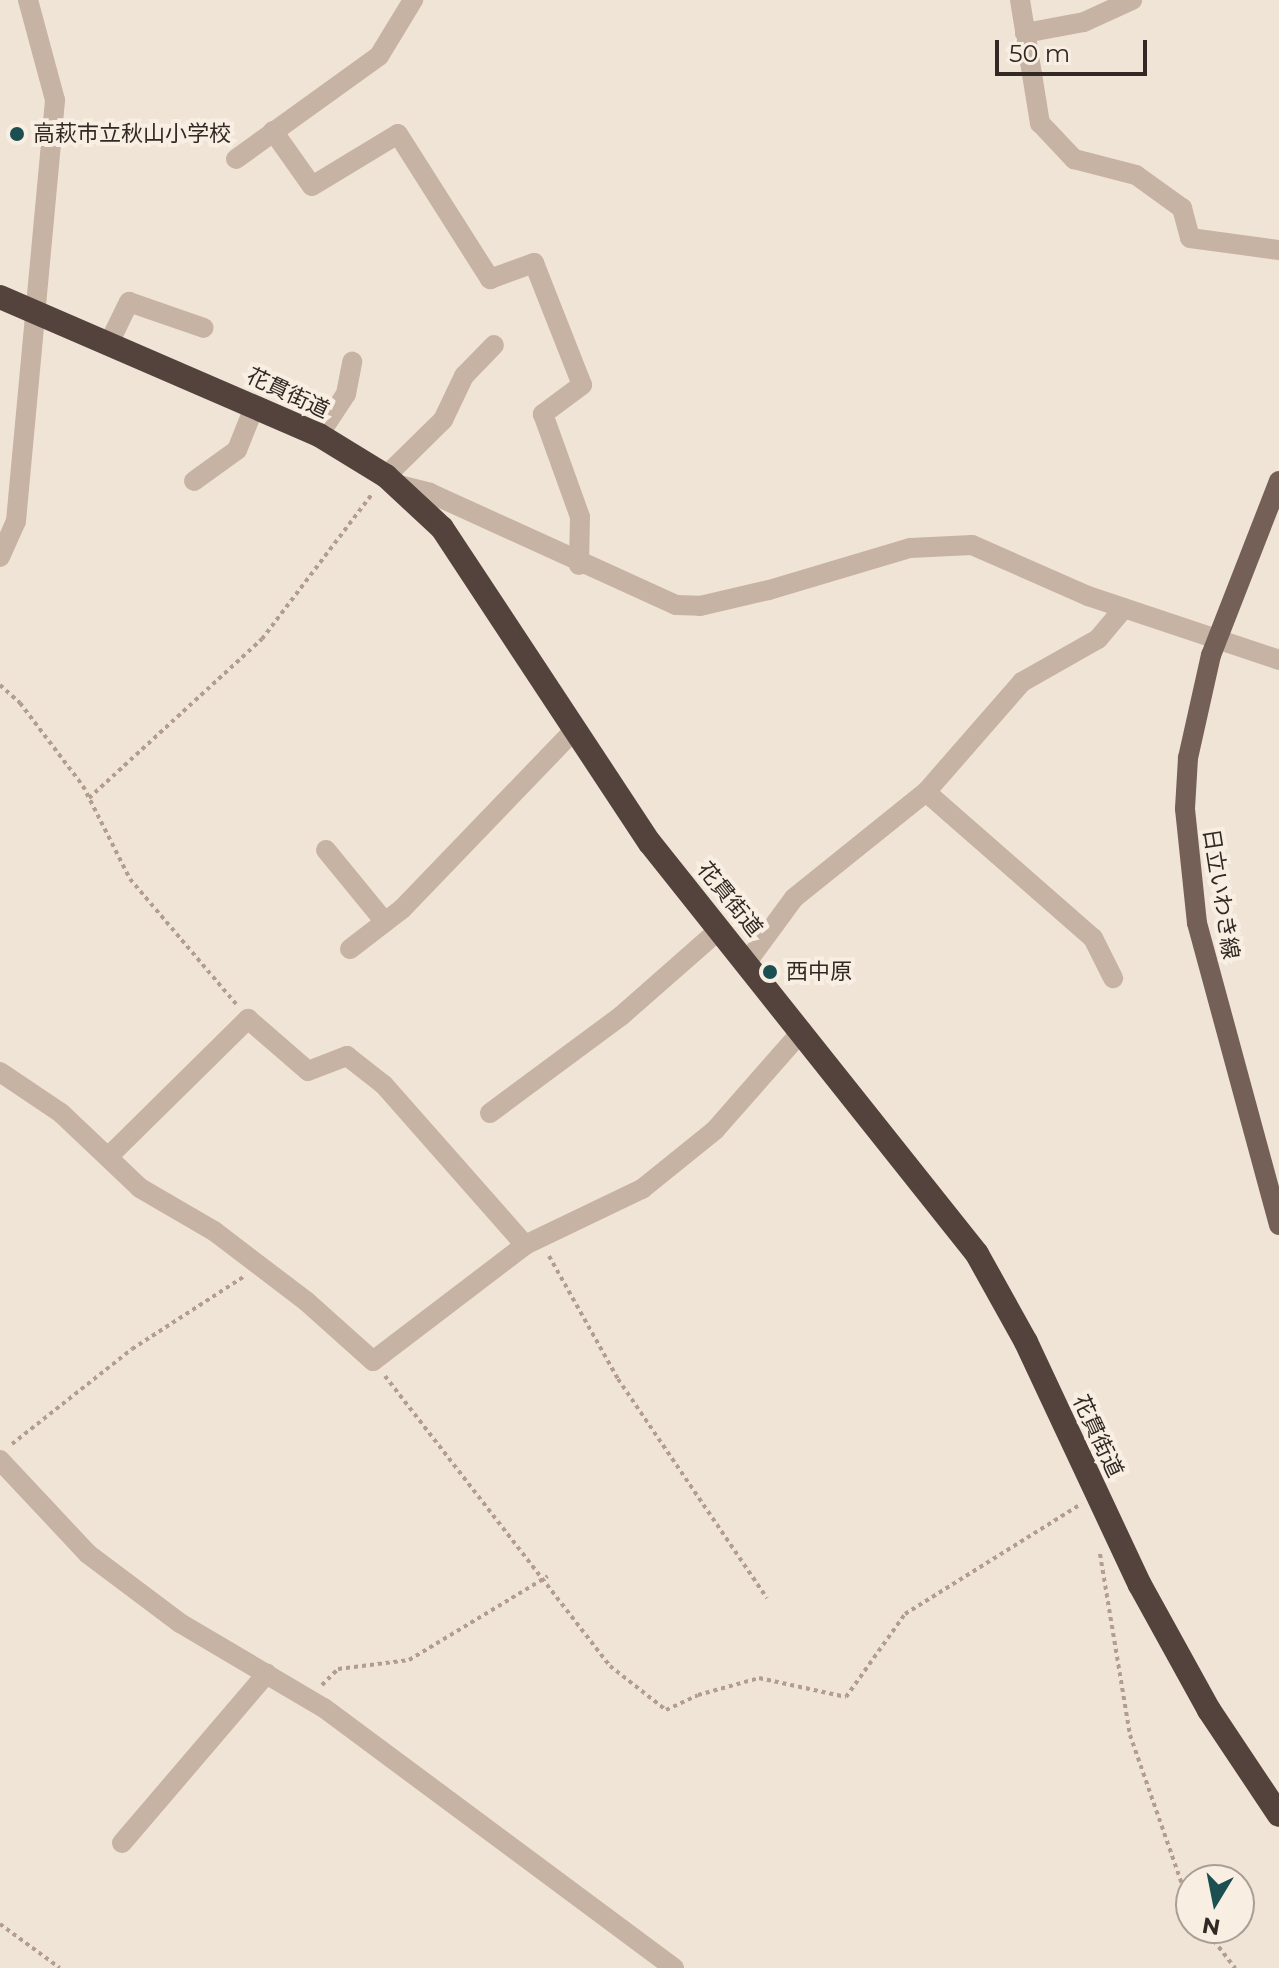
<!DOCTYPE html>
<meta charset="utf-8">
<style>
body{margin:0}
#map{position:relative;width:1279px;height:1968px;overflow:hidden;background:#f0e4d7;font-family:Montserrat,"Noto Sans JP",sans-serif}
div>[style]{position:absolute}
.path>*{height:4px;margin-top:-2px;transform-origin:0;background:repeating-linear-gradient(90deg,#b29d8e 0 4px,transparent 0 8px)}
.minor>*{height:20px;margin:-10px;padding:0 10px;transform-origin:10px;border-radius:10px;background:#c7b3a3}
.major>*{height:20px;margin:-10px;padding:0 10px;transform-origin:10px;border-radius:10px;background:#746056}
.highway>*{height:24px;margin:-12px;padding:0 12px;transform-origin:12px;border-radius:12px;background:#53433c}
.dots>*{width:22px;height:22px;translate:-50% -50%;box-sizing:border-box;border:4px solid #f8eee2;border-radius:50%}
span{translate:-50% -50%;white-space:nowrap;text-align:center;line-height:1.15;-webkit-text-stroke:8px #f8eee2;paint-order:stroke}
.poi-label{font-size:22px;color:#322925}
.left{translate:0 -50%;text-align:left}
.street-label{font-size:22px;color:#322925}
.north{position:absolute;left:1175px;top:1864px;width:80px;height:80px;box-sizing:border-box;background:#f8eee2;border:2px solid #a99f96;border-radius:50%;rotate:190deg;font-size:22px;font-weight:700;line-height:32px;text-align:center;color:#322925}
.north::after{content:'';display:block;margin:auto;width:28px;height:36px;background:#1c4f52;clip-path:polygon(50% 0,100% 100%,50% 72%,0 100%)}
.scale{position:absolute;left:995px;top:40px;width:152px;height:36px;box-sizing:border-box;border:4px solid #322925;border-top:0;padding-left:10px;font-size:24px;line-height:28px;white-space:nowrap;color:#322925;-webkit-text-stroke:6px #f8eee2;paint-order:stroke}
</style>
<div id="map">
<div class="path">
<i style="left:0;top:685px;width:27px;rotate:42deg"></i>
<i style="left:20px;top:703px;width:104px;rotate:52.8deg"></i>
<i style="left:83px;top:786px;width:104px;rotate:63.2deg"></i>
<i style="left:130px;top:879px;width:164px;rotate:49.7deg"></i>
<i style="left:89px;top:798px;width:235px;rotate:-42.6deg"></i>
<i style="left:262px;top:639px;width:183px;rotate:-52.8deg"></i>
<i style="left:549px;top:1256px;width:141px;rotate:60.7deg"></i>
<i style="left:618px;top:1379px;width:265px;rotate:55.8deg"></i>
<i style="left:385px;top:1376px;width:367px;rotate:52.2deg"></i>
<i style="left:610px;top:1666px;width:71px;rotate:38.2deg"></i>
<i style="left:666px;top:1710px;width:35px;rotate:-25deg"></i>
<i style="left:698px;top:1695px;width:63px;rotate:-15.6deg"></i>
<i style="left:759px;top:1678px;width:89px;rotate:12.3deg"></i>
<i style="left:846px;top:1697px;width:102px;rotate:-54.6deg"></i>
<i style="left:905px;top:1614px;width:208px;rotate:-32deg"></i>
<i style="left:12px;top:1444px;width:153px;rotate:-38.4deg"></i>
<i style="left:132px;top:1349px;width:135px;rotate:-32.9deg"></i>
<i style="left:1100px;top:1554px;width:183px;rotate:80.6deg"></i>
<i style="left:1130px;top:1735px;width:185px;rotate:70.8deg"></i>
<i style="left:322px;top:1685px;width:23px;rotate:-45deg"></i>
<i style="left:338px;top:1669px;width:72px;rotate:-7.2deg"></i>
<i style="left:409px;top:1660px;width:162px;rotate:-31.1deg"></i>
<i style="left:0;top:1924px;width:74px;rotate:36.3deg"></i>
<i style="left:1204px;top:1928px;width:51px;rotate:52.2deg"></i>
</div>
<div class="minor">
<i style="left:1020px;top:0;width:125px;rotate:80.8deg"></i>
<i style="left:1040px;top:123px;width:50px;rotate:46.6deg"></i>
<i style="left:1074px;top:159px;width:64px;rotate:14.5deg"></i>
<i style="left:1136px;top:175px;width:57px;rotate:35.7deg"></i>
<i style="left:1182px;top:208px;width:31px;rotate:75deg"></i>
<i style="left:1190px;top:238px;width:90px;rotate:7.7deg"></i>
<i style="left:1025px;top:33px;width:60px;rotate:-10.6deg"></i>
<i style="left:1084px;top:22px;width:53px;rotate:-24.6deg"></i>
<i style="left:273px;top:131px;width:67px;rotate:54.7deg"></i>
<i style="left:312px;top:186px;width:100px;rotate:-31.2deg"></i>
<i style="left:398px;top:134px;width:172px;rotate:57.6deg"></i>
<i style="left:490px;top:279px;width:47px;rotate:-20deg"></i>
<i style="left:534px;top:263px;width:131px;rotate:68.5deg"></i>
<i style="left:582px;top:385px;width:49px;rotate:143.4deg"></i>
<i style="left:543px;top:414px;width:109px;rotate:70.2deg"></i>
<i style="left:580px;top:517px;width:48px;rotate:91.2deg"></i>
<i style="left:236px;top:159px;width:176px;rotate:-35.8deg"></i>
<i style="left:379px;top:56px;width:66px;rotate:-58.7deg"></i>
<i style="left:108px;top:345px;width:48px;rotate:-64deg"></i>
<i style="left:129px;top:302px;width:79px;rotate:19.1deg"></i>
<i style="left:319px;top:435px;width:49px;rotate:-56.6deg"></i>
<i style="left:346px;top:394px;width:33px;rotate:-79deg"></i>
<i style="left:386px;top:476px;width:80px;rotate:-44.5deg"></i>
<i style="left:443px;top:420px;width:49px;rotate:-64.5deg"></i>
<i style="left:464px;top:376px;width:43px;rotate:-45.9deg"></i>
<i style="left:194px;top:481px;width:53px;rotate:-35.8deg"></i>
<i style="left:237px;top:450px;width:48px;rotate:-68.2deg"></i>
<i style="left:399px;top:485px;width:32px;rotate:14deg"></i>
<i style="left:430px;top:493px;width:270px;rotate:24.5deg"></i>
<i style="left:676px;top:605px;width:24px;rotate:2deg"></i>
<i style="left:700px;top:606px;width:71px;rotate:-13.1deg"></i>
<i style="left:769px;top:590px;width:147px;rotate:-16.6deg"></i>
<i style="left:910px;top:548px;width:62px;rotate:-2.8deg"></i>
<i style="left:972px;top:545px;width:127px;rotate:23.7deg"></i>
<i style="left:1088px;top:596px;width:201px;rotate:18.5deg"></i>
<i style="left:0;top:557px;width:39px;rotate:-66deg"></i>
<i style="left:16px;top:521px;width:423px;rotate:-84.7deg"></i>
<i style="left:55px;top:100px;width:104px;rotate:-105.1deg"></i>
<i style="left:926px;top:792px;width:222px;rotate:41.2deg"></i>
<i style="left:1093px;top:938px;width:45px;rotate:63.4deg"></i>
<i style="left:326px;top:850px;width:93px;rotate:50.7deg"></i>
<i style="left:350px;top:949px;width:66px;rotate:-37.6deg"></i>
<i style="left:402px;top:909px;width:251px;rotate:-46.1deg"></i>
<i style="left:747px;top:962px;width:79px;rotate:-53.7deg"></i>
<i style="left:794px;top:898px;width:169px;rotate:-38.8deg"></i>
<i style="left:926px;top:792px;width:146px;rotate:-48.9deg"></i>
<i style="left:1022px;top:682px;width:87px;rotate:-29.5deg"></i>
<i style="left:1098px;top:639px;width:40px;rotate:-50deg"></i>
<i style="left:0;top:1072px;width:73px;rotate:33.9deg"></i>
<i style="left:61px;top:1113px;width:109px;rotate:43.5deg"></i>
<i style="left:140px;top:1188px;width:86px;rotate:30.2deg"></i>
<i style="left:214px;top:1231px;width:116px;rotate:37.3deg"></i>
<i style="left:306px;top:1301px;width:90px;rotate:41.8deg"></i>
<i style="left:373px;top:1361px;width:191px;rotate:-37.3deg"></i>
<i style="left:525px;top:1245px;width:130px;rotate:-25.6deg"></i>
<i style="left:642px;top:1189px;width:94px;rotate:-38.9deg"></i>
<i style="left:715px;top:1130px;width:132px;rotate:-48.7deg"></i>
<i style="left:490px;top:1113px;width:163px;rotate:-36.5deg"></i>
<i style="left:621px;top:1016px;width:132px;rotate:-41.3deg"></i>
<i style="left:108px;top:1157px;width:197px;rotate:-44.6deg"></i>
<i style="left:248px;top:1019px;width:79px;rotate:40.9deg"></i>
<i style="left:308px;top:1071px;width:42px;rotate:-21deg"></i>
<i style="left:347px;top:1056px;width:47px;rotate:38.1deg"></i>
<i style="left:384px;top:1085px;width:213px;rotate:48.6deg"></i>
<i style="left:0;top:1460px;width:129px;rotate:46.9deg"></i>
<i style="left:88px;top:1554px;width:115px;rotate:36.9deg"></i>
<i style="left:180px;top:1623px;width:167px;rotate:30.6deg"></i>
<i style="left:324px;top:1708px;width:436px;rotate:36.6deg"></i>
<i style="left:122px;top:1843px;width:223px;rotate:-49.5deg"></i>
</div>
<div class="major">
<i style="left:1279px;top:481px;width:187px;rotate:111.3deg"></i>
<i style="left:1211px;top:655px;width:106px;rotate:102.6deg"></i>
<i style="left:1188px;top:758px;width:51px;rotate:93.4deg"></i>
<i style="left:1185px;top:809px;width:115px;rotate:84deg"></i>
<i style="left:1197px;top:923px;width:313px;rotate:74.8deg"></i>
</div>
<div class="highway">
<i style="left:0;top:297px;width:348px;rotate:23.4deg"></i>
<i style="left:319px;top:435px;width:79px;rotate:31.5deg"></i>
<i style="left:386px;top:476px;width:76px;rotate:42.9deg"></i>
<i style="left:442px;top:528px;width:377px;rotate:56.6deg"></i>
<i style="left:650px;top:843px;width:525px;rotate:51.49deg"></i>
<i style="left:977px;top:1254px;width:101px;rotate:60.9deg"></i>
<i style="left:1026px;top:1342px;width:268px;rotate:64.9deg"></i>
<i style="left:1140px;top:1585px;width:143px;rotate:61.1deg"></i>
<i style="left:1209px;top:1710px;width:126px;rotate:56.3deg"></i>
</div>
<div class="dots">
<i style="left:17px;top:134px;background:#1c4f52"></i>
<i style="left:770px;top:972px;background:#1c4f52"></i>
</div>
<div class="poi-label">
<span class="left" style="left:33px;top:134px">高萩市立秋山小学校</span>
<span class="left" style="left:786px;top:972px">西中原</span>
</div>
<div class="street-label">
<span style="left:288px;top:393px;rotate:25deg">花貫街道</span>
<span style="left:1221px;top:894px;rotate:81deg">日立いわき線</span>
<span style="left:730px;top:899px;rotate:51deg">花貫街道</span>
<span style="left:1098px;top:1436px;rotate:65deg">花貫街道</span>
</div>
<div class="north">N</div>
<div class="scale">50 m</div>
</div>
